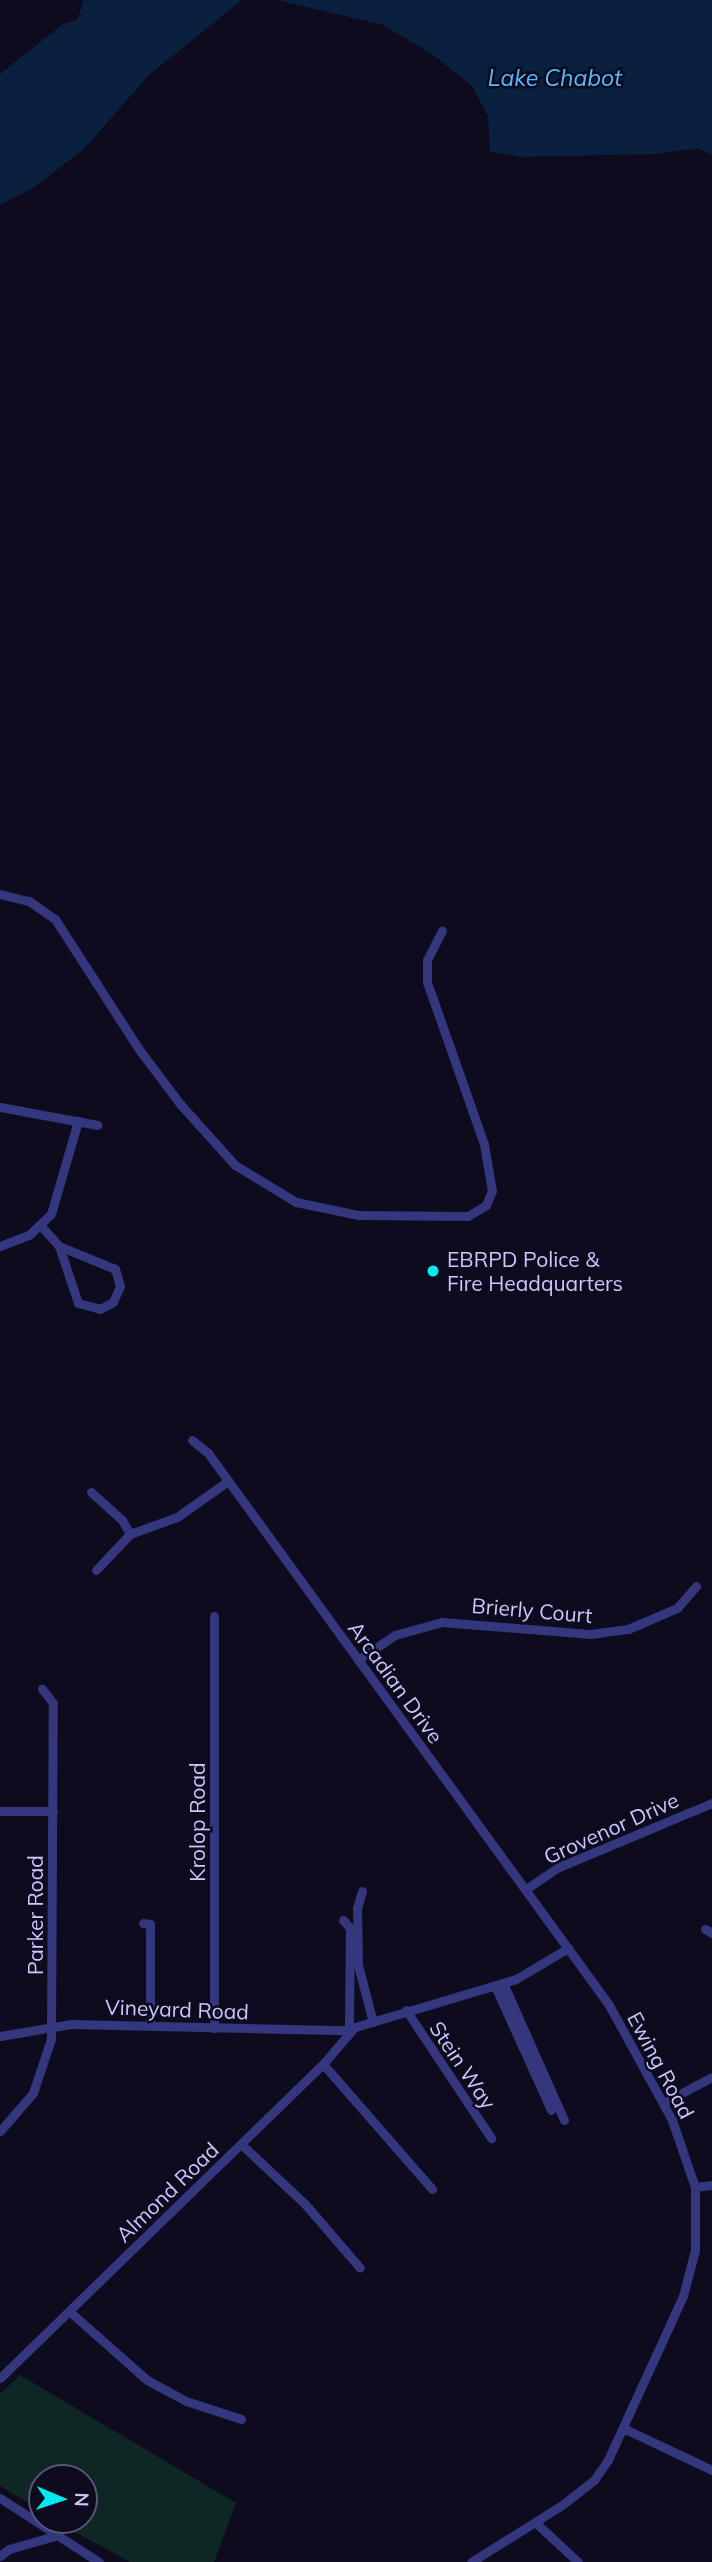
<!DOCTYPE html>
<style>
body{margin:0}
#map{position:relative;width:712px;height:2562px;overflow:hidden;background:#0d0b1d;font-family:Mulish,sans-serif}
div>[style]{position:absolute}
.green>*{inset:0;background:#0e2725}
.water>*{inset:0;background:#09203e}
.minor>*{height:9px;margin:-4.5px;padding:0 4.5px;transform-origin:4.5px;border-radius:4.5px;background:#34367e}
.dots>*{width:19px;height:19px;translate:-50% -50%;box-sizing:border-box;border:4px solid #0d0b1d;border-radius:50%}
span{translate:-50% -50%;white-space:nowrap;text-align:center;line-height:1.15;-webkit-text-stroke:5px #0d0b1d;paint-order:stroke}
.poi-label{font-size:21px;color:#cac7ff}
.left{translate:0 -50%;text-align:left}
.street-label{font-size:21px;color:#cac7ff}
.water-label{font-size:23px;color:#5bf;font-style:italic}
.north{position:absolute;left:28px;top:2464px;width:70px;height:70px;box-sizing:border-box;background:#0d0b1d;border:2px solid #595677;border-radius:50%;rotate:92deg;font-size:19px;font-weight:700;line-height:28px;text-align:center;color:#cac7ff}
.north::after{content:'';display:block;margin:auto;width:24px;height:32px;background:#00e8f2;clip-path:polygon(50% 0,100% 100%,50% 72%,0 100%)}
</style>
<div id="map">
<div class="green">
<i style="clip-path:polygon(20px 2375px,236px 2503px,214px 2562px,130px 2562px,62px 2525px,55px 2520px,84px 2520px,84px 2478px,42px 2478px,42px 2511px,0 2486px,0 2394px)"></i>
</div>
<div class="water">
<i style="clip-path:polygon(84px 0,242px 0,149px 75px,83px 150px,33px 188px,0 205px,0 74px,63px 24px,77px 20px)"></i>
<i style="clip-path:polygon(277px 0,712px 0,712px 155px,698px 148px,656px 154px,523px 157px,490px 152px,488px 116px,472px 86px,432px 54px,383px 25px)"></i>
</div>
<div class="minor">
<i style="left:0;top:894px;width:30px;rotate:14deg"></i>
<i style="left:29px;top:901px;width:32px;rotate:35deg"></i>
<i style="left:55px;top:919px;width:153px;rotate:57.2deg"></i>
<i style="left:138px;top:1048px;width:71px;rotate:53deg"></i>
<i style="left:181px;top:1105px;width:81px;rotate:48deg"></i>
<i style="left:235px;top:1165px;width:71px;rotate:31.2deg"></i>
<i style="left:296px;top:1202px;width:63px;rotate:11.8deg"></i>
<i style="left:358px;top:1215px;width:110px;rotate:0.5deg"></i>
<i style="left:468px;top:1216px;width:21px;rotate:-31deg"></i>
<i style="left:486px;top:1205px;width:15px;rotate:-67deg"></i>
<i style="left:492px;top:1191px;width:48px;rotate:-99.7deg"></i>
<i style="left:484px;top:1144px;width:172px;rotate:-109.4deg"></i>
<i style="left:427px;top:982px;width:22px;rotate:-90deg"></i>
<i style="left:427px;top:960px;width:33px;rotate:-63deg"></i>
<i style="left:0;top:1107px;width:99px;rotate:10.5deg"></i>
<i style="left:41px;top:1226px;width:27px;rotate:48deg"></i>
<i style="left:59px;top:1246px;width:60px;rotate:71.6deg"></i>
<i style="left:78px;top:1303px;width:23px;rotate:15deg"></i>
<i style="left:100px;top:1309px;width:15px;rotate:-28deg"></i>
<i style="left:113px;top:1302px;width:17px;rotate:-66deg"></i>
<i style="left:120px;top:1286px;width:18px;rotate:-106deg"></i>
<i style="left:115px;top:1269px;width:61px;rotate:-157.7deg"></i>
<i style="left:0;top:1246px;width:31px;rotate:-21deg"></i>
<i style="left:29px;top:1235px;width:30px;rotate:-44deg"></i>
<i style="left:51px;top:1214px;width:97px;rotate:-73.8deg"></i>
<i style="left:192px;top:1440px;width:21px;rotate:39deg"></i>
<i style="left:208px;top:1453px;width:682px;rotate:54deg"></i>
<i style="left:609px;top:2005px;width:131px;rotate:61.3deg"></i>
<i style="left:672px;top:2120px;width:71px;rotate:71.1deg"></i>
<i style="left:695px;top:2187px;width:63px;rotate:90deg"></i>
<i style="left:695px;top:2250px;width:48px;rotate:104.6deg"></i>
<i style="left:683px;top:2296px;width:180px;rotate:114.6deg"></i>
<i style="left:608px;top:2460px;width:24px;rotate:125deg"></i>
<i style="left:594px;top:2480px;width:41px;rotate:142deg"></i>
<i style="left:562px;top:2505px;width:107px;rotate:147.9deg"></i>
<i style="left:91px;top:1492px;width:42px;rotate:42.1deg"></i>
<i style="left:122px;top:1520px;width:16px;rotate:60deg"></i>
<i style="left:130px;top:1534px;width:50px;rotate:-19.9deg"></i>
<i style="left:177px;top:1517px;width:62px;rotate:-35.2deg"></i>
<i style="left:96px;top:1570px;width:50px;rotate:-46.6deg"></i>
<i style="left:214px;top:1616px;width:412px;rotate:90deg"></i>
<i style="left:358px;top:1660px;width:45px;rotate:-34deg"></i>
<i style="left:395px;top:1635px;width:49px;rotate:-15.5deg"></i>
<i style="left:442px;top:1622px;width:149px;rotate:4.6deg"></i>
<i style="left:591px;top:1634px;width:37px;rotate:-8deg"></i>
<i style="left:628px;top:1629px;width:53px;rotate:-23.2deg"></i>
<i style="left:677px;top:1608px;width:29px;rotate:-49deg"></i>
<i style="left:0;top:1811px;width:53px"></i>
<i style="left:526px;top:1889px;width:40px;rotate:-34deg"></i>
<i style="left:559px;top:1867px;width:166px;rotate:-22.7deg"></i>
<i style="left:362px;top:1891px;width:18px;rotate:106deg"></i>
<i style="left:357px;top:1908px;width:57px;rotate:89deg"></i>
<i style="left:358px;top:1965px;width:59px;rotate:75.3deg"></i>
<i style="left:343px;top:1920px;width:11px;rotate:49deg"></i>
<i style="left:350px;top:1928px;width:101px;rotate:90.6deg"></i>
<i style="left:143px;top:1923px;width:7px;rotate:8deg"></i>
<i style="left:150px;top:1924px;width:102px;rotate:90deg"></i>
<i style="left:705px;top:1929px;width:8px;rotate:30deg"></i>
<i style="left:503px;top:1983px;width:150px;rotate:66deg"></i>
<i style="left:495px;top:1986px;width:136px;rotate:65.7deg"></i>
<i style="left:406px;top:2010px;width:154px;rotate:56.4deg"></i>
<i style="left:0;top:2036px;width:72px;rotate:-9.6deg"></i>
<i style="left:71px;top:2024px;width:274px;rotate:1.3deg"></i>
<i style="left:345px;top:2030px;width:178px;rotate:-16.6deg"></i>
<i style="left:516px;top:1979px;width:61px;rotate:-30.8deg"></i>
<i style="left:323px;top:2064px;width:166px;rotate:48.9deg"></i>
<i style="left:663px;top:2103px;width:55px;rotate:-28deg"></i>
<i style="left:0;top:2131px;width:50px;rotate:-49deg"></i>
<i style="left:33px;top:2093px;width:57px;rotate:-71.6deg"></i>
<i style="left:51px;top:2039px;width:336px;rotate:-89.7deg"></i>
<i style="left:53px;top:1703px;width:18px;rotate:-128deg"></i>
<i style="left:241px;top:2144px;width:88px;rotate:43.2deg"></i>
<i style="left:305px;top:2204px;width:84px;rotate:49.3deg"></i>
<i style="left:695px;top:2187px;width:17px;rotate:-7deg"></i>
<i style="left:69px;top:2311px;width:104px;rotate:41.5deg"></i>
<i style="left:147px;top:2380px;width:44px;rotate:28.3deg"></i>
<i style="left:186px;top:2401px;width:58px;rotate:18.1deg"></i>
<i style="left:0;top:2378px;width:450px;rotate:-44.2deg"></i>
<i style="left:323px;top:2064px;width:48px;rotate:-49.3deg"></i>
<i style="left:623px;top:2428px;width:98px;rotate:25.3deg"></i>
<i style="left:0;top:2498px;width:118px;rotate:32.9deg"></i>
<i style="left:536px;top:2523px;width:57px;rotate:42.9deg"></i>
<i style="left:0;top:2556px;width:11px;rotate:-38deg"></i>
<i style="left:9px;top:2549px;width:51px;rotate:-15.9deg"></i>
</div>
<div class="dots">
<i style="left:433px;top:1271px;background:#00e8f2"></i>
</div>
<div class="poi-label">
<span class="left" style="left:447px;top:1271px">EBRPD Police &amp;<br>Fire Headquarters</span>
</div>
<div class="street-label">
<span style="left:532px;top:1610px;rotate:5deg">Brierly Court</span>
<span style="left:396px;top:1682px;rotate:54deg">Arcadian Drive</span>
<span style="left:197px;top:1822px;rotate:-90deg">Krolop Road</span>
<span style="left:611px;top:1828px;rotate:-24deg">Grovenor Drive</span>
<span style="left:35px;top:1915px;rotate:-90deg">Parker Road</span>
<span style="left:177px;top:2009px;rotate:2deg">Vineyard Road</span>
<span style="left:463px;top:2065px;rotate:56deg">Stein Way</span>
<span style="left:661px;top:2065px;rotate:62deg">Ewing Road</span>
<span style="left:167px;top:2192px;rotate:-44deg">Almond Road</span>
</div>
<div class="water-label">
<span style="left:555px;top:78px">Lake Chabot</span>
</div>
<div class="north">N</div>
</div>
